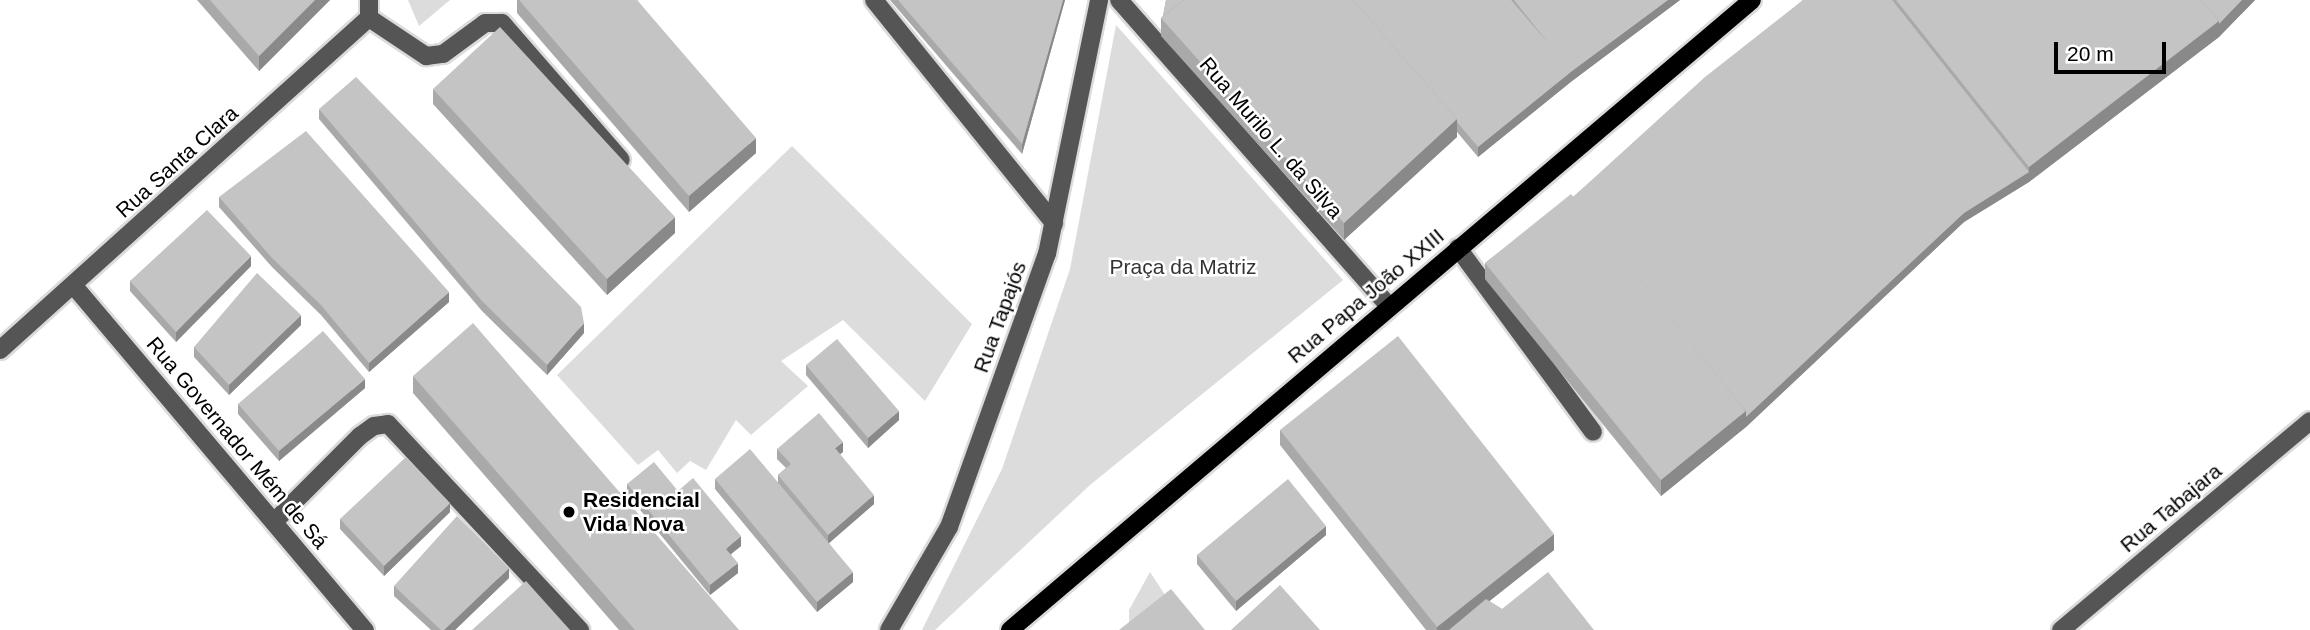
<!DOCTYPE html>
<meta charset="utf-8">
<style>
body{margin:0}
#map{position:relative;width:2310px;height:630px;overflow:hidden;background:#fff;font-family:Helvetica,sans-serif}
div>[style]{position:absolute}
.green>*{inset:0;background:#dcdcdc}
.roads{filter:drop-shadow(2px 0 #dbdbdb) drop-shadow(-2px 0 #dbdbdb) drop-shadow(0 2px #dbdbdb) drop-shadow(0 -2px #dbdbdb)}
.minor>*{height:18px;margin:-9px;padding:0 9px;transform-origin:9px;border-radius:9px;background:#555}
.major>*{height:18px;margin:-9px;padding:0 9px;transform-origin:9px;border-radius:9px;background:#000}
.wall>*{inset:0;background:#a9a9a9}
.shaded-wall>*{inset:0;background:#898989}
.building>*{inset:0;background:#c4c4c4}
.dots>*{width:19px;height:19px;translate:-50% -50%;box-sizing:border-box;border:4px solid #fff;border-radius:50%}
span{translate:-50% -50%;white-space:nowrap;text-align:center;line-height:1.15;-webkit-text-stroke:5px #fff;paint-order:stroke}
.street-label{font-size:21px;color:#000}
.park-label{font-size:21px;color:#333}
.poi-label{font-size:21px;color:#000;font-weight:700}
.left{translate:0 -50%;text-align:left}
.scale{position:absolute;left:2054px;top:42px;width:112px;height:32px;box-sizing:border-box;border:4px solid #000;border-top:0;padding-left:9px;font-size:21px;line-height:24px;white-space:nowrap;color:#000;-webkit-text-stroke:5px #fff;paint-order:stroke}
</style>
<div id="map">
<div class="green">
<i style="clip-path:polygon(408px 0,450px 0,419px 26px)"></i>
<i style="clip-path:polygon(1116px 25px,1343px 280px,1090px 485px,935px 630px,922px 630px,1002px 469px,1070px 269px)"></i>
<i style="clip-path:polygon(792px 146px,972px 324px,925px 401px,843px 320px,781px 361px,808px 386px,751px 435px,736px 420px,706px 470px,690px 461px,677px 473px,658px 450px,638px 465px,557px 375px)"></i>
<i style="clip-path:polygon(1150px 572px,1171px 604px,1129px 630px,1129px 610px)"></i>
</div>
<div class="roads">
<div class="minor">
<i style="left:874px;top:0;width:287px;rotate:51.1deg"></i>
<i style="left:1119px;top:0;width:408px;rotate:48.6deg"></i>
<i style="left:369px;top:18px;width:69px;rotate:33.7deg"></i>
<i style="left:426px;top:56px;width:17px;rotate:-7deg"></i>
<i style="left:443px;top:54px;width:52px;rotate:-36.4deg"></i>
<i style="left:485px;top:23px;width:17px"></i>
<i style="left:502px;top:23px;width:181px;rotate:49deg"></i>
<i style="left:1458px;top:248px;width:228px;rotate:53.7deg"></i>
<i style="left:74px;top:286px;width:451px;rotate:49.8deg"></i>
<i style="left:0;top:350px;width:496px;rotate:-42deg"></i>
<i style="left:369px;top:18px;width:18px;rotate:-90deg"></i>
<i style="left:274px;top:522px;width:122px;rotate:-45deg"></i>
<i style="left:360px;top:436px;width:17px;rotate:-36deg"></i>
<i style="left:374px;top:426px;width:14px;rotate:-8deg"></i>
<i style="left:388px;top:424px;width:282px;rotate:47deg"></i>
<i style="left:889px;top:630px;width:119px;rotate:-59.8deg"></i>
<i style="left:949px;top:527px;width:290px;rotate:-70.3deg"></i>
<i style="left:1047px;top:254px;width:259px;rotate:-78.4deg"></i>
<i style="left:2061px;top:630px;width:325px;rotate:-40deg"></i>
</div>
<div class="major">
<i style="left:1010px;top:630px;width:973px;rotate:-40.33deg"></i>
</div>
</div>
<div class="wall">
<i style="clip-path:polygon(197px 0,330px 0,259px 71px)"></i>
<i style="clip-path:polygon(517px 0,637px 0,756px 153px,689px 212px,517px 13px)"></i>
<i style="clip-path:polygon(890px 0,1065px 0,1022px 154px)"></i>
<i style="clip-path:polygon(1166px 0,1680px 0,1572px 81px,1478px 157px,1457px 132px,1457px 137px,1344px 240px,1161px 36px,1161px 18px,1163px 16px)"></i>
<i style="clip-path:polygon(1803px 0,2255px 0,2219px 37px,2029px 182px,1964px 222px,1746px 427px,1661px 496px,1485px 279px,1485px 263px,1573px 197px)"></i>
<i style="clip-path:polygon(433px 89px,675px 233px,607px 295px,433px 104px)"></i>
<i style="clip-path:polygon(319px 109px,584px 333px,547px 375px,482px 311px,319px 119px)"></i>
<i style="clip-path:polygon(219px 197px,449px 302px,369px 372px,321px 315px,272px 267px,219px 207px)"></i>
<i style="clip-path:polygon(251px 266px,176px 342px,130px 291px,130px 281px)"></i>
<i style="clip-path:polygon(301px 325px,229px 395px,194px 357px,194px 347px)"></i>
<i style="clip-path:polygon(806px 365px,899px 420px,868px 448px,806px 375px)"></i>
<i style="clip-path:polygon(413px 376px,739px 630px,619px 630px,413px 393px)"></i>
<i style="clip-path:polygon(365px 388px,279px 461px,238px 414px,238px 404px)"></i>
<i style="clip-path:polygon(1280px 430px,1554px 550px,1489px 601px,1502px 609px,1594px 630px,1426px 630px,1280px 445px)"></i>
<i style="clip-path:polygon(777px 449px,843px 452px,840px 454px,874px 504px,829px 543px,853px 582px,817px 612px,715px 489px,715px 479px,778px 482px,778px 475px,786px 468px,777px 459px)"></i>
<i style="clip-path:polygon(627px 484px,678px 491px,741px 546px,731px 554px,738px 573px,710px 595px,627px 494px)"></i>
<i style="clip-path:polygon(450px 512px,384px 576px,340px 529px,340px 519px)"></i>
<i style="clip-path:polygon(1326px 535px,1236px 611px,1197px 564px,1197px 555px)"></i>
<i style="clip-path:polygon(509px 578px,455px 630px,431px 630px,394px 596px,394px 586px)"></i>
</div>
<div class="shaded-wall">
<i style="clip-path:polygon(315px 0,330px 0,259px 71px,259px 56px)"></i>
<i style="clip-path:polygon(1063px 0,1065px 0,1022px 154px,1022px 144px)"></i>
<i style="clip-path:polygon(1668px 0,1680px 0,1572px 81px,1478px 157px,1478px 147px,1572px 71px)"></i>
<i style="clip-path:polygon(2242px 0,2255px 0,2219px 37px,2029px 182px,1964px 222px,1746px 427px,1661px 496px,1661px 480px,1964px 213px,2029px 172px,2029px 167px)"></i>
<i style="clip-path:polygon(1457px 119px,1457px 137px,1344px 240px,1344px 223px)"></i>
<i style="clip-path:polygon(756px 138px,756px 153px,689px 212px,689px 196px)"></i>
<i style="clip-path:polygon(675px 217px,675px 233px,607px 295px,607px 279px)"></i>
<i style="clip-path:polygon(251px 256px,251px 266px,176px 342px,176px 332px)"></i>
<i style="clip-path:polygon(449px 292px,449px 302px,369px 372px,369px 363px)"></i>
<i style="clip-path:polygon(301px 315px,301px 325px,229px 395px,229px 385px)"></i>
<i style="clip-path:polygon(584px 323px,584px 333px,547px 375px,547px 365px)"></i>
<i style="clip-path:polygon(365px 379px,365px 388px,279px 461px,279px 451px)"></i>
<i style="clip-path:polygon(899px 411px,899px 420px,868px 448px,868px 438px)"></i>
<i style="clip-path:polygon(843px 442px,843px 452px,835px 458px,835px 448px)"></i>
<i style="clip-path:polygon(874px 495px,874px 504px,828px 544px,828px 535px)"></i>
<i style="clip-path:polygon(450px 503px,450px 512px,384px 576px,384px 566px)"></i>
<i style="clip-path:polygon(1326px 526px,1326px 535px,1236px 611px,1236px 601px)"></i>
<i style="clip-path:polygon(1554px 534px,1554px 550px,1453px 630px,1437px 630px,1437px 627px)"></i>
<i style="clip-path:polygon(741px 536px,741px 546px,726px 558px,726px 549px)"></i>
<i style="clip-path:polygon(738px 563px,738px 573px,710px 595px,710px 585px)"></i>
<i style="clip-path:polygon(509px 568px,509px 578px,455px 630px,444px 630px)"></i>
<i style="clip-path:polygon(853px 572px,853px 582px,817px 612px,817px 602px)"></i>
</div>
<div class="building">
<i style="clip-path:polygon(210px 0,315px 0,259px 56px)"></i>
<i style="clip-path:polygon(519px 0,637px 0,756px 138px,689px 196px)"></i>
<i style="clip-path:polygon(898px 0,1063px 0,1022px 144px)"></i>
<i style="clip-path:polygon(1166px 0,1184px 0,1163px 16px)"></i>
<i style="clip-path:polygon(1184px 0,1353px 0,1457px 119px,1344px 223px,1161px 18px)"></i>
<i style="clip-path:polygon(1353px 0,1511px 0,1549px 44px,1514px 0,1668px 0,1572px 71px,1478px 147px,1457px 122px,1457px 119px)"></i>
<i style="clip-path:polygon(1803px 0,1892px 0,2029px 172px,1964px 213px,1746px 417px,1746px 411px,1573px 197px,1705px 77px)"></i>
<i style="clip-path:polygon(1896px 0,2201px 0,2219px 21px,2029px 167px)"></i>
<i style="clip-path:polygon(2201px 0,2242px 0,2219px 24px,2219px 21px)"></i>
<i style="clip-path:polygon(500px 27px,675px 217px,607px 279px,433px 89px)"></i>
<i style="clip-path:polygon(356px 77px,581px 307px,584px 323px,547px 365px,482px 301px,319px 109px)"></i>
<i style="clip-path:polygon(306px 131px,449px 292px,369px 363px,321px 305px,272px 258px,219px 197px)"></i>
<i style="clip-path:polygon(1571px 194px,1746px 411px,1661px 480px,1485px 263px)"></i>
<i style="clip-path:polygon(207px 210px,251px 256px,176px 332px,130px 281px)"></i>
<i style="clip-path:polygon(257px 273px,301px 315px,229px 385px,194px 347px)"></i>
<i style="clip-path:polygon(473px 323px,739px 630px,635px 630px,413px 376px)"></i>
<i style="clip-path:polygon(323px 331px,365px 379px,279px 451px,238px 404px)"></i>
<i style="clip-path:polygon(1398px 336px,1554px 534px,1437px 627px,1280px 430px)"></i>
<i style="clip-path:polygon(837px 339px,899px 411px,868px 438px,806px 365px)"></i>
<i style="clip-path:polygon(819px 413px,843px 442px,835px 448px,874px 495px,828px 535px,778px 475px,791px 464px,777px 449px)"></i>
<i style="clip-path:polygon(750px 449px,853px 572px,817px 602px,715px 479px)"></i>
<i style="clip-path:polygon(406px 457px,450px 503px,384px 566px,340px 519px)"></i>
<i style="clip-path:polygon(654px 462px,678px 491px,693px 478px,741px 536px,726px 549px,738px 563px,710px 585px,627px 484px)"></i>
<i style="clip-path:polygon(1288px 479px,1326px 526px,1236px 601px,1197px 555px)"></i>
<i style="clip-path:polygon(457px 516px,509px 568px,444px 630px,441px 630px,394px 586px)"></i>
<i style="clip-path:polygon(1548px 572px,1594px 630px,1449px 630px,1486px 599px,1502px 609px)"></i>
<i style="clip-path:polygon(526px 581px,570px 630px,472px 630px)"></i>
<i style="clip-path:polygon(1280px 585px,1320px 630px,1231px 630px)"></i>
<i style="clip-path:polygon(1171px 589px,1205px 630px,1119px 630px)"></i>
</div>
<div class="dots">
<i style="left:569px;top:512px;background:#000"></i>
</div>
<div class="street-label">
<span style="left:1271px;top:138px;rotate:49deg">Rua Murilo L. da Silva</span>
<span style="left:177px;top:162px;rotate:-42deg">Rua Santa Clara</span>
<span style="left:1366px;top:296px;rotate:-40deg">Rua Papa João XXIII</span>
<span style="left:1000px;top:317px;rotate:-70deg">Rua Tapajós</span>
<span style="left:237px;top:443px;rotate:50deg">Rua Governador Mém de Sá</span>
<span style="left:2171px;top:508px;rotate:-40deg">Rua Tabajara</span>
</div>
<div class="park-label">
<span style="left:1183px;top:267px">Praça da Matriz</span>
</div>
<div class="poi-label">
<span class="left" style="left:583px;top:512px">Residencial<br>Vida Nova</span>
</div>
<div class="scale">20 m</div>
</div>
